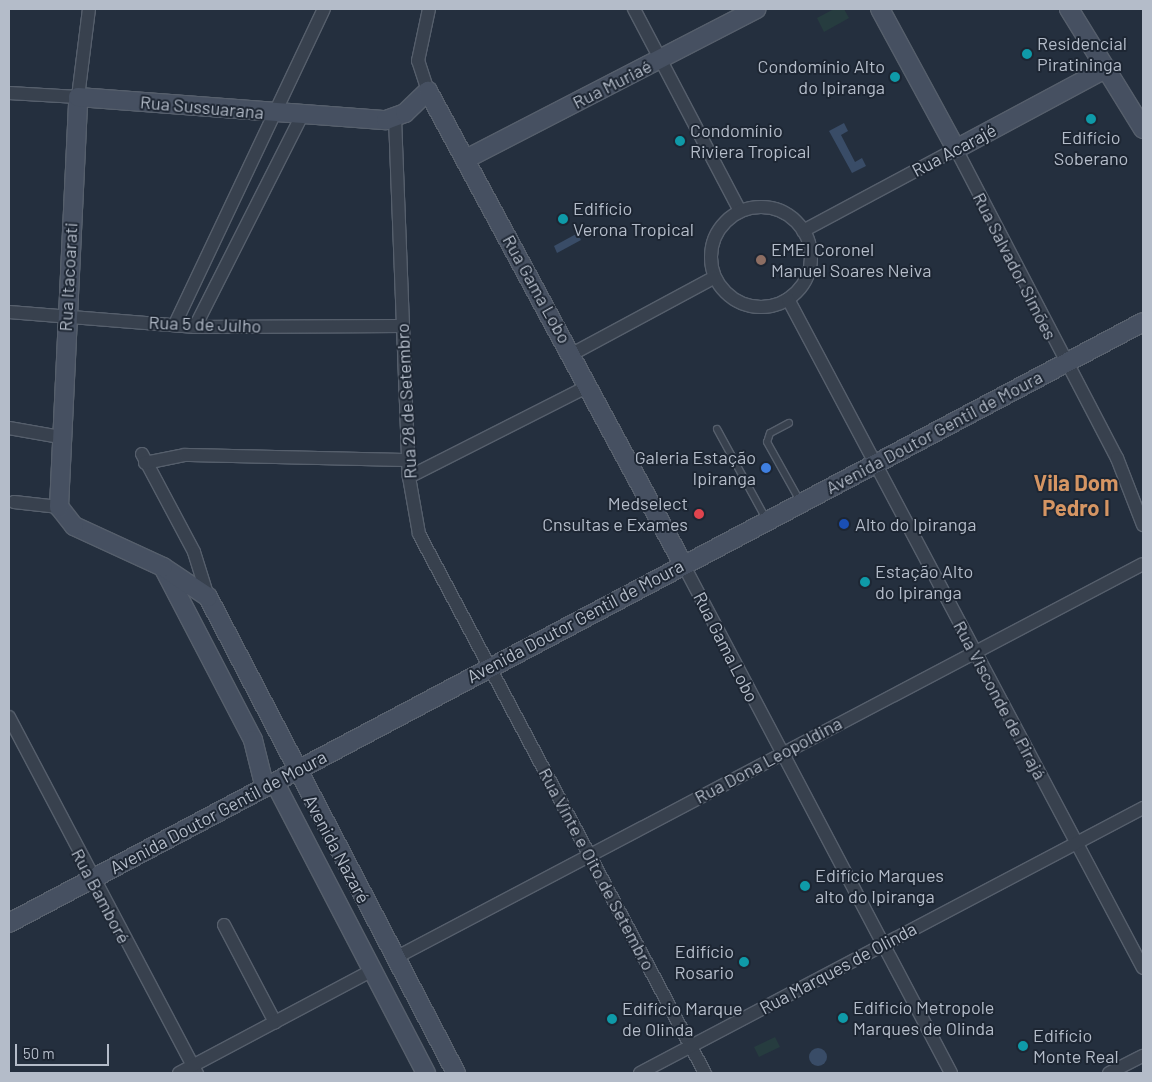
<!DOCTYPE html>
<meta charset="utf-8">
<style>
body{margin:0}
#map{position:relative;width:1152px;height:1082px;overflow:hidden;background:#242f3e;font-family:Barlow,sans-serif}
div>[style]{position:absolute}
.green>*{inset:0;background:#263c3f}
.water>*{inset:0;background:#394c67}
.round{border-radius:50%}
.roads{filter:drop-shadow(1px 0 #565f6c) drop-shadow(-1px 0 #565f6c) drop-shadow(0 1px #565f6c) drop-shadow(0 -1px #565f6c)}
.lane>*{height:6px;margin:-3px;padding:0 3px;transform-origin:3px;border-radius:3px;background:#38414e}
.street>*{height:12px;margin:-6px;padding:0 6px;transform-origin:6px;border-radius:6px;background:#38414e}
.street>.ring{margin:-6px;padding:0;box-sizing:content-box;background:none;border:12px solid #38414e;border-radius:50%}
.secondary>*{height:18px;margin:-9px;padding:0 9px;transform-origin:9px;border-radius:9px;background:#465061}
.dots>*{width:14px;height:14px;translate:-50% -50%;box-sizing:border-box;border:2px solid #1d2633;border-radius:50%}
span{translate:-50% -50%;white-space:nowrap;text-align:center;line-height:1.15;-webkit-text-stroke:4px #1d2633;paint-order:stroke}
.poi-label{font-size:18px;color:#b4bcc9}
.left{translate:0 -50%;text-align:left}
.right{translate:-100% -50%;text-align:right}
.street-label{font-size:18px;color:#b4bcc9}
.district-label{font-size:22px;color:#d59563;font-weight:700}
.frame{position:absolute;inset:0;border:10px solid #b4bcc9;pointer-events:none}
.scale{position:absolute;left:15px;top:1044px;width:94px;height:22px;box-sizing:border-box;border:2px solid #b4bcc9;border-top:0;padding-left:6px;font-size:15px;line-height:18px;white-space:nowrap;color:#b4bcc9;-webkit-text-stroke:4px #1d2633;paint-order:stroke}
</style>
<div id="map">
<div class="green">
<i style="clip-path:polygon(834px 9px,844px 9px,849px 18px,824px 32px,817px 18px)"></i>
<i style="clip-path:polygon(775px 1037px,780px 1047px,759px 1057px,754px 1047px)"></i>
</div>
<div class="water">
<i style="clip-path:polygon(844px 123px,848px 131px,841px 135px,855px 162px,862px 158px,866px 166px,852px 173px,829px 131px)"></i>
<i style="clip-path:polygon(578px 233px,581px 240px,557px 253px,554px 246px)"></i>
<i class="round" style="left:809px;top:1048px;width:18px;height:18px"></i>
</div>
<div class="roads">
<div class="lane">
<i style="left:789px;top:423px;width:21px;rotate:152deg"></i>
<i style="left:770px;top:433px;width:9px;rotate:108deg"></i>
<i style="left:767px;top:442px;width:68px;rotate:60.8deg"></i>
<i style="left:717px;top:429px;width:102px;rotate:61.4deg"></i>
</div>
<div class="street">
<i style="left:634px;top:9px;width:228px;rotate:62.3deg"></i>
<i style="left:428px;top:91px;width:32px;rotate:-108deg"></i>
<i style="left:418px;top:61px;width:53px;rotate:-78.1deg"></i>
<i style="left:9px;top:93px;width:69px;rotate:3.3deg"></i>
<i style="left:78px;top:97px;width:89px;rotate:-82.9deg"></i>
<i style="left:395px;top:118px;width:359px;rotate:87.8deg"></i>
<i style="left:409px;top:477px;width:58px;rotate:80deg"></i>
<i style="left:419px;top:534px;width:610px;rotate:62.05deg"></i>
<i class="ring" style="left:711px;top:207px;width:88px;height:88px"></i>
<i style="left:803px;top:231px;width:174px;rotate:-28.2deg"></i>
<i style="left:956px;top:149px;width:348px;rotate:62.5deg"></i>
<i style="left:1117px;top:458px;width:72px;rotate:68.8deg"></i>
<i style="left:788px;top:299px;width:757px;rotate:62.05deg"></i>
<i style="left:9px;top:312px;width:187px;rotate:4.6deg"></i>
<i style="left:195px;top:327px;width:207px;rotate:-0.3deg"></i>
<i style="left:175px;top:324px;width:348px;rotate:-64.7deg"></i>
<i style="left:195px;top:327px;width:237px;rotate:-63.2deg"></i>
<i style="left:572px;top:354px;width:162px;rotate:-28.3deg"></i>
<i style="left:9px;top:428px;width:52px;rotate:10deg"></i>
<i style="left:142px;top:454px;width:111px;rotate:62deg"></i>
<i style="left:194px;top:552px;width:47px;rotate:72.7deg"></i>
<i style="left:145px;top:463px;width:41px;rotate:-11.3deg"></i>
<i style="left:185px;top:455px;width:224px;rotate:1.3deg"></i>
<i style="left:409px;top:477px;width:201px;rotate:-26.9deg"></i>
<i style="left:14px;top:502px;width:45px;rotate:6.3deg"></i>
<i style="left:683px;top:564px;width:575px;rotate:62.23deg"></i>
<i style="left:9px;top:717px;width:403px;rotate:62.2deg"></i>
<i style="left:224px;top:925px;width:110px;rotate:62.3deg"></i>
<i style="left:395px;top:958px;width:845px;rotate:-27.78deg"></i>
<i style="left:179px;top:1073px;width:220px;rotate:-28deg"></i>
<i style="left:640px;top:1073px;width:569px;rotate:-27.78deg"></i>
<i style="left:1109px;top:1073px;width:38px;rotate:-27deg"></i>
</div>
<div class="secondary">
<i style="left:880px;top:9px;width:159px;rotate:61.5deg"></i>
<i style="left:956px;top:149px;width:169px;rotate:-28.2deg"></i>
<i style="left:1069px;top:9px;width:141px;rotate:58.3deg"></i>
<i style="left:466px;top:159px;width:327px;rotate:-27.3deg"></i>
<i style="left:163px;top:567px;width:195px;rotate:62.5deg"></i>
<i style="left:253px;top:740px;width:49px;rotate:76deg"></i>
<i style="left:275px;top:783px;width:327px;rotate:62.5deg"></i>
<i style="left:9px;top:923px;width:1283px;rotate:-27.92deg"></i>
<i style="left:456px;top:1073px;width:537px;rotate:-117.52deg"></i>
<i style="left:208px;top:597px;width:54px;rotate:-146.3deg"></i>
<i style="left:163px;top:567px;width:98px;rotate:-155.3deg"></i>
<i style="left:74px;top:526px;width:24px;rotate:-128deg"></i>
<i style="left:59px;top:507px;width:410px;rotate:-87.3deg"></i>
<i style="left:78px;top:97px;width:309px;rotate:4.3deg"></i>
<i style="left:386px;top:120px;width:20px;rotate:-20deg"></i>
<i style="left:405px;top:113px;width:32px;rotate:-44deg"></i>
<i style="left:428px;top:91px;width:537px;rotate:61.67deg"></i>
</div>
</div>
<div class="dots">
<i style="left:1027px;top:54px;background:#0f9aa8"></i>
<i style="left:895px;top:77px;background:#0f9aa8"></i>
<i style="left:1091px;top:119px;background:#0f9aa8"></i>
<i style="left:680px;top:141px;background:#0f9aa8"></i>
<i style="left:563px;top:219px;background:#0f9aa8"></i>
<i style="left:761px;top:260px;background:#8d6e63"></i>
<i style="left:766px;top:468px;background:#3f7fe0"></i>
<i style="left:699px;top:514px;background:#e0444e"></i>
<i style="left:844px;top:524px;background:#1a4fb4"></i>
<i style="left:865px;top:582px;background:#0f9aa8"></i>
<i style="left:805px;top:886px;background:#0f9aa8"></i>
<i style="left:744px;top:962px;background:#0f9aa8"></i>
<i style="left:843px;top:1018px;background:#0f9aa8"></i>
<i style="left:612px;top:1019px;background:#0f9aa8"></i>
<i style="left:1023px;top:1046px;background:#0f9aa8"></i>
</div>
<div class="poi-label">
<span class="left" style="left:1037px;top:54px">Residencial<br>Piratininga</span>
<span class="right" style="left:885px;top:77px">Condomínio Alto<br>do Ipiranga</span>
<span class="left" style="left:690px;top:141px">Condomínio<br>Riviera Tropical</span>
<span style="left:1091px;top:148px">Edifício<br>Soberano</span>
<span class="left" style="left:573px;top:219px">Edifício<br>Verona Tropical</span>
<span class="left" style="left:771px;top:260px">EMEI Coronel<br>Manuel Soares Neiva</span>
<span class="right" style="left:756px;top:468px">Galeria Estação<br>Ipiranga</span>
<span class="right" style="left:688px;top:514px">Medselect<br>Cnsultas e Exames</span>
<span class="left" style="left:855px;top:524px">Alto do Ipiranga</span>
<span class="left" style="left:875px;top:582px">Estação Alto<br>do Ipiranga</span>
<span class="left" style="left:815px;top:886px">Edifício Marques<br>alto do Ipiranga</span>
<span class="right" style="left:734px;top:962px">Edifício<br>Rosario</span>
<span class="left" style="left:853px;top:1018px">Edificío Metropole<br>Marques de Olinda</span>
<span class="left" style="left:622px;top:1019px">Edifício Marque<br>de Olinda</span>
<span class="left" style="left:1033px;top:1046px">Edifício<br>Monte Real</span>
</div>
<div class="street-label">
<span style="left:612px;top:84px;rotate:-27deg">Rua Muriaé</span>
<span style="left:202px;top:107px;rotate:5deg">Rua Sussuarana</span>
<span style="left:954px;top:150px;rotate:-28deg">Rua Acarajé</span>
<span style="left:1015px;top:266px;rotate:63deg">Rua Salvador Simões</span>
<span style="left:68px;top:277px;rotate:-87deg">Rua Itacoarati</span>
<span style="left:537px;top:289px;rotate:61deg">Rua Gama Lobo</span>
<span style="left:205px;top:324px;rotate:2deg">Rua 5 de Julho</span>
<span style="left:406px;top:401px;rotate:-93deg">Rua 28 de Setembro</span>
<span style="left:934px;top:432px;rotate:-28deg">Avenida Doutor Gentil de Moura</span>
<span style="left:575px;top:621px;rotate:-28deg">Avenida Doutor Gentil de Moura</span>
<span style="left:726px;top:647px;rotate:63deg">Rua Gama Lobo</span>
<span style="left:1000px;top:700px;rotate:62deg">Rua Visconde de Pirajá</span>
<span style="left:768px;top:760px;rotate:-28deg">Rua Dona Leopoldina</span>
<span style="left:218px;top:812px;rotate:-28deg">Avenida Doutor Gentil de Moura</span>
<span style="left:337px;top:849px;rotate:62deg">Avenida Nazaré</span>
<span style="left:597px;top:869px;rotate:62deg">Rua Vinte e Oito de Setembro</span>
<span style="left:101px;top:896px;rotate:62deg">Rua Bamboré</span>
<span style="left:838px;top:968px;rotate:-28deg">Rua Marques de Olinda</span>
</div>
<div class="district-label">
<span style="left:1076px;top:495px">Vila Dom<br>Pedro I</span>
</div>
<div class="frame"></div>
<div class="scale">50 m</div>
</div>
